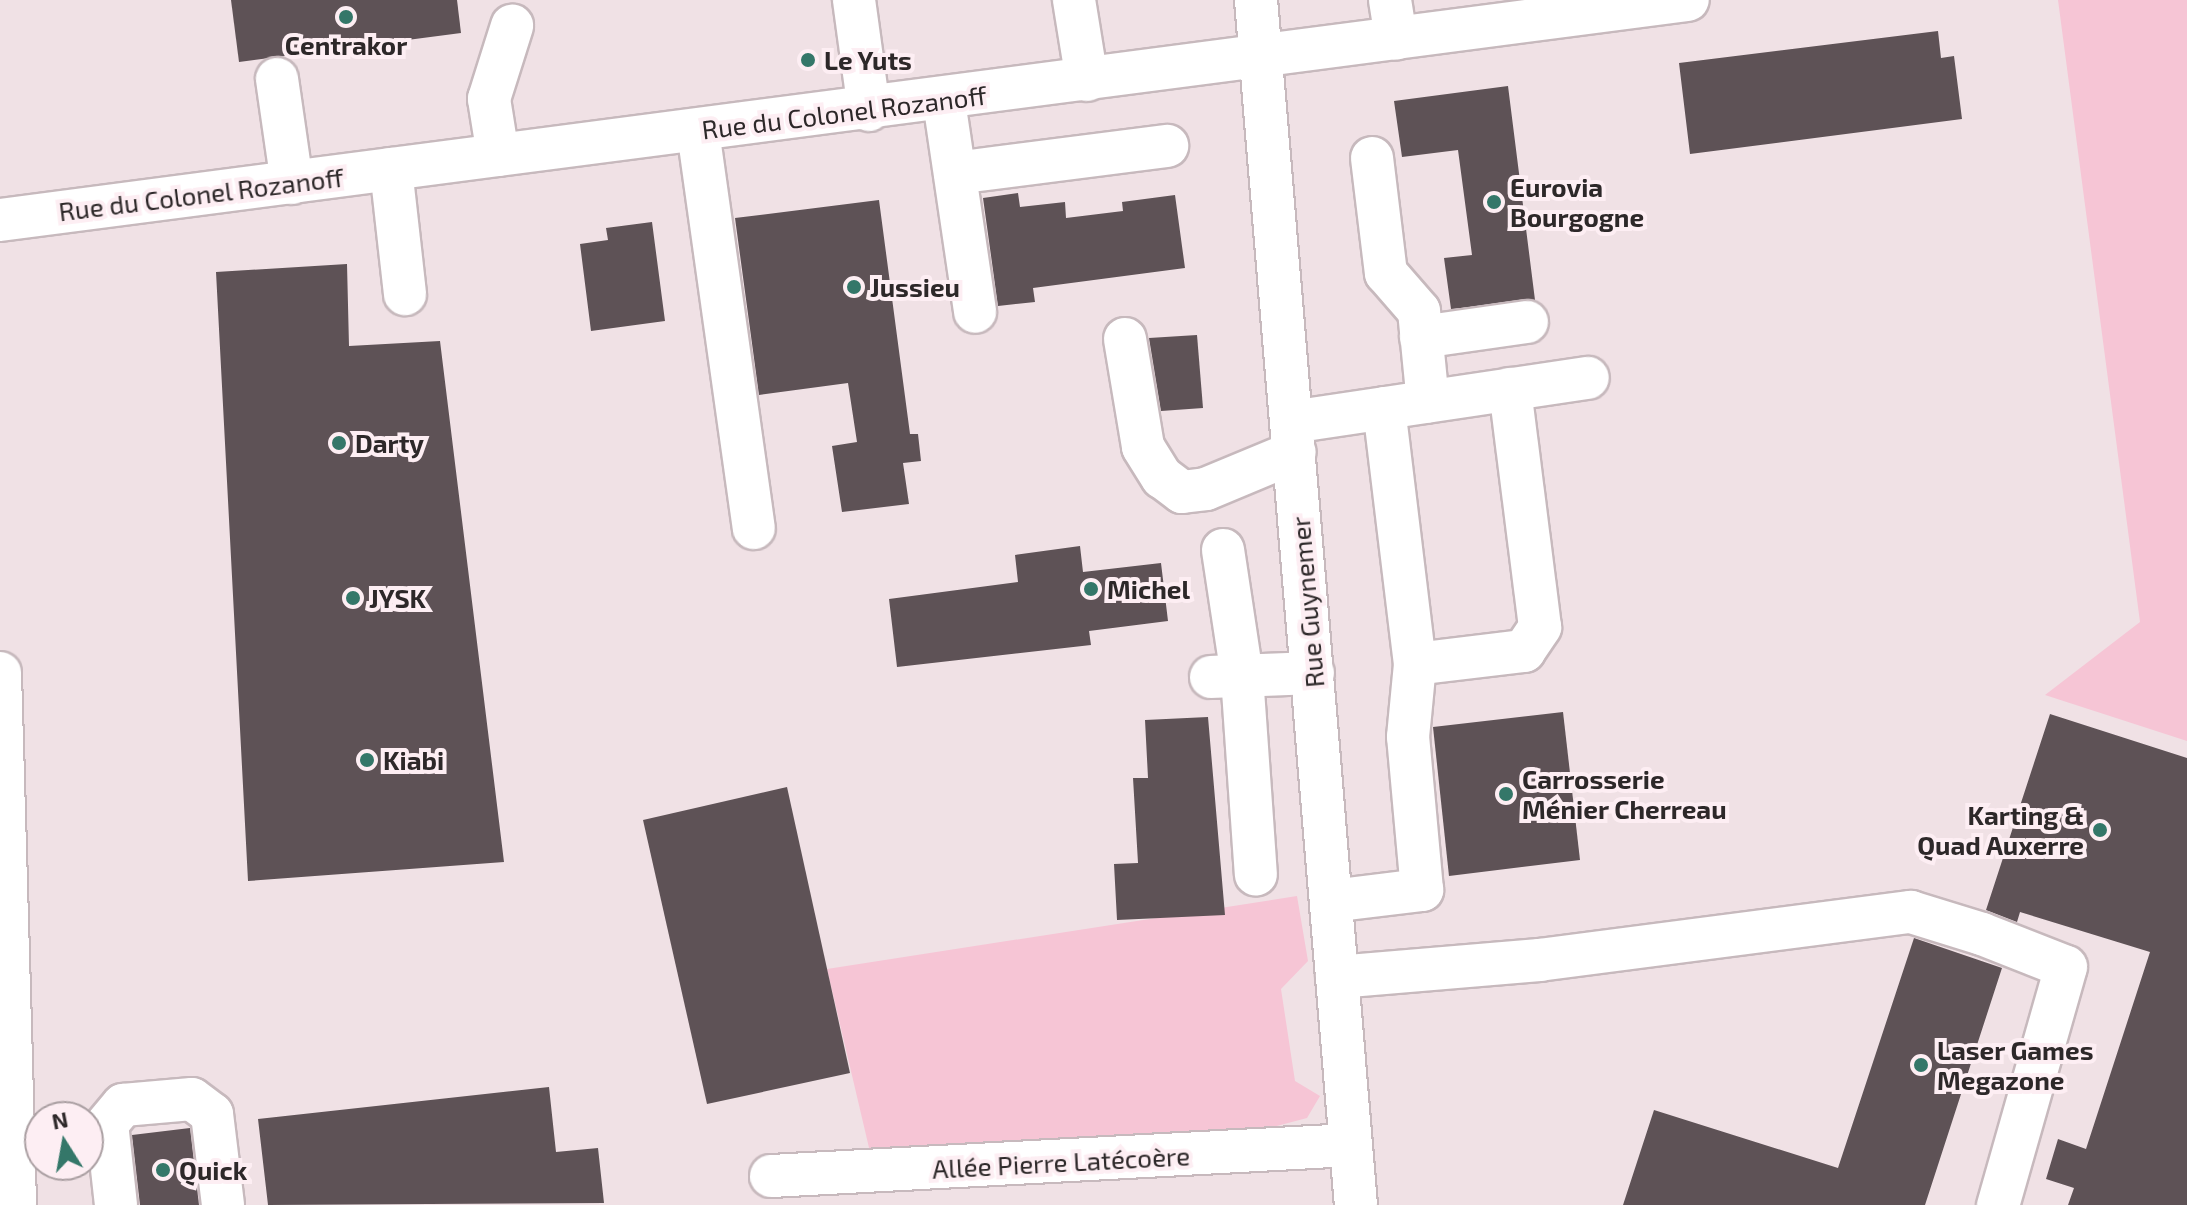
<!DOCTYPE html>
<meta charset="utf-8">
<style>
body{margin:0}
#map{position:relative;width:2187px;height:1205px;overflow:hidden;background:#f0e1e5;font-family:"Exo 2",sans-serif}
div>[style]{position:absolute}
.green>*{inset:0;background:#f6c5d5}
.building>*{inset:0;background:#5e5256}
.roads{filter:drop-shadow(2px 0 #c7b9bd) drop-shadow(-2px 0 #c7b9bd) drop-shadow(0 2px #c7b9bd) drop-shadow(0 -2px #c7b9bd)}
.minor>*{height:42px;margin:-21px;padding:0 21px;transform-origin:21px;border-radius:21px;background:#fff}
.dots>*{width:22px;height:22px;translate:-50% -50%;box-sizing:border-box;border:4px solid #fdeef3;border-radius:50%}
span{translate:-50% -50%;white-space:nowrap;text-align:center;line-height:1.15;-webkit-text-stroke:8px #fdeef3;paint-order:stroke}
.poi-label{font-size:26px;color:#2d2829;font-weight:700}
.left{translate:0 -50%;text-align:left}
.right{translate:-100% -50%;text-align:right}
.street-label{font-size:26px;color:#2d2829}
.north{position:absolute;left:24px;top:1101px;width:80px;height:80px;box-sizing:border-box;background:#fdeef3;border:2px solid #aa9fa2;border-radius:50%;rotate:349deg;font-size:22px;font-weight:700;line-height:32px;text-align:center;color:#2d2829}
.north::after{content:'';display:block;margin:auto;width:28px;height:36px;background:#347769;clip-path:polygon(50% 0,100% 100%,50% 72%,0 100%)}
</style>
<div id="map">
<div class="green">
<i style="clip-path:polygon(2058px 0,2187px 0,2187px 741px,2045px 695px,2140px 622px)"></i>
<i style="clip-path:polygon(1297px 896px,1308px 961px,1281px 989px,1295px 1081px,1320px 1096px,1307px 1118px,1246px 1134px,870px 1152px,827px 969px)"></i>
</div>
<div class="building">
<i style="clip-path:polygon(231px 0,457px 0,461px 33px,239px 62px)"></i>
<i style="clip-path:polygon(1938px 31px,1941px 58px,1954px 56px,1962px 119px,1690px 154px,1679px 63px)"></i>
<i style="clip-path:polygon(1508px 86px,1535px 300px,1451px 309px,1444px 258px,1472px 255px,1458px 150px,1402px 157px,1394px 101px)"></i>
<i style="clip-path:polygon(1018px 193px,1020px 207px,1065px 202px,1066px 218px,1123px 211px,1122px 202px,1175px 195px,1185px 268px,1033px 288px,1035px 302px,998px 306px,983px 198px)"></i>
<i style="clip-path:polygon(879px 200px,910px 434px,918px 434px,921px 461px,903px 463px,909px 504px,842px 512px,832px 446px,857px 442px,848px 383px,759px 395px,735px 218px)"></i>
<i style="clip-path:polygon(652px 222px,665px 321px,591px 331px,580px 244px,608px 240px,606px 228px)"></i>
<i style="clip-path:polygon(347px 264px,349px 346px,440px 341px,504px 862px,248px 881px,216px 272px)"></i>
<i style="clip-path:polygon(1197px 335px,1203px 408px,1161px 411px,1149px 338px)"></i>
<i style="clip-path:polygon(1080px 546px,1083px 572px,1161px 563px,1168px 621px,1089px 631px,1091px 645px,897px 667px,889px 599px,1018px 582px,1015px 555px)"></i>
<i style="clip-path:polygon(1563px 712px,1580px 860px,1449px 876px,1433px 727px)"></i>
<i style="clip-path:polygon(2050px 714px,2187px 758px,2187px 1205px,2068px 1205px,2074px 1188px,2046px 1179px,2058px 1139px,2086px 1149px,2150px 952px,2020px 912px,2017px 922px,1986px 910px)"></i>
<i style="clip-path:polygon(1208px 717px,1225px 915px,1117px 920px,1114px 864px,1138px 863px,1133px 778px,1148px 778px,1145px 720px)"></i>
<i style="clip-path:polygon(787px 787px,850px 1073px,707px 1104px,643px 820px)"></i>
<i style="clip-path:polygon(1914px 938px,2002px 968px,1925px 1205px,1623px 1205px,1654px 1110px,1838px 1168px)"></i>
<i style="clip-path:polygon(549px 1087px,556px 1152px,598px 1148px,604px 1203px,268px 1205px,258px 1119px)"></i>
<i style="clip-path:polygon(190px 1128px,199px 1205px,140px 1205px,132px 1135px)"></i>
</div>
<div class="roads">
<div class="minor">
<i style="left:854px;top:0;width:111px;rotate:82.2deg"></i>
<i style="left:1074px;top:0;width:81px;rotate:80.8deg"></i>
<i style="left:1256px;top:0;width:1209px;rotate:85.26deg"></i>
<i style="left:1390px;top:0;width:39px;rotate:81deg"></i>
<i style="left:277px;top:79px;width:105px;rotate:81.8deg"></i>
<i style="left:944px;top:101px;width:213px;rotate:81.6deg"></i>
<i style="left:698px;top:131px;width:401px;rotate:82deg"></i>
<i style="left:498px;top:155px;width:57px;rotate:-99.1deg"></i>
<i style="left:489px;top:99px;width:77px;rotate:-72.5deg"></i>
<i style="left:1372px;top:158px;width:116px;rotate:83.1deg"></i>
<i style="left:1386px;top:273px;width:50px;rotate:49deg"></i>
<i style="left:1419px;top:311px;width:91px;rotate:84.4deg"></i>
<i style="left:391px;top:169px;width:126px;rotate:83.6deg"></i>
<i style="left:955px;top:173px;width:214px;rotate:-7.3deg"></i>
<i style="left:0;top:220px;width:1702px;rotate:-7.43deg"></i>
<i style="left:1421px;top:337px;width:107px;rotate:-8.1deg"></i>
<i style="left:1125px;top:339px;width:109px;rotate:80.5deg"></i>
<i style="left:1143px;top:447px;width:36px;rotate:58deg"></i>
<i style="left:1162px;top:477px;width:25px;rotate:37deg"></i>
<i style="left:1182px;top:492px;width:24px;rotate:-7deg"></i>
<i style="left:1206px;top:489px;width:96px;rotate:-22.6deg"></i>
<i style="left:1384px;top:408px;width:258px;rotate:83.1deg"></i>
<i style="left:1415px;top:664px;width:110px;rotate:-6.8deg"></i>
<i style="left:1524px;top:651px;width:29px;rotate:-56deg"></i>
<i style="left:1540px;top:627px;width:240px;rotate:-97.2deg"></i>
<i style="left:1292px;top:422px;width:299px;rotate:-8.5deg"></i>
<i style="left:1223px;top:550px;width:127px;rotate:81.4deg"></i>
<i style="left:1242px;top:676px;width:199px;rotate:86deg"></i>
<i style="left:0;top:673px;width:532px;rotate:88.38deg"></i>
<i style="left:1211px;top:677px;width:102px;rotate:-2.2deg"></i>
<i style="left:1331px;top:901px;width:92px;rotate:-6.9deg"></i>
<i style="left:1422px;top:890px;width:154px;rotate:-95.2deg"></i>
<i style="left:1408px;top:737px;width:73px;rotate:-84.5deg"></i>
<i style="left:1337px;top:977px;width:203px;rotate:-4.8deg"></i>
<i style="left:1539px;top:960px;width:375px;rotate:-7.4deg"></i>
<i style="left:1911px;top:912px;width:74px;rotate:17.2deg"></i>
<i style="left:1982px;top:934px;width:90px;rotate:21.4deg"></i>
<i style="left:2066px;top:967px;width:248px;rotate:105.9deg"></i>
<i style="left:771px;top:1176px;width:580px;rotate:-3.06deg"></i>
<i style="left:116px;top:1205px;width:81px;rotate:-96.3deg"></i>
<i style="left:107px;top:1124px;width:25px;rotate:-50deg"></i>
<i style="left:123px;top:1105px;width:69px;rotate:-5deg"></i>
<i style="left:192px;top:1099px;width:25px;rotate:37deg"></i>
<i style="left:212px;top:1114px;width:92px;rotate:83.1deg"></i>
</div>
</div>
<div class="dots">
<i style="left:346px;top:17px;background:#347769"></i>
<i style="left:808px;top:60px;background:#347769"></i>
<i style="left:1494px;top:202px;background:#347769"></i>
<i style="left:854px;top:287px;background:#347769"></i>
<i style="left:339px;top:443px;background:#347769"></i>
<i style="left:1091px;top:589px;background:#347769"></i>
<i style="left:353px;top:598px;background:#347769"></i>
<i style="left:367px;top:760px;background:#347769"></i>
<i style="left:1506px;top:794px;background:#347769"></i>
<i style="left:2100px;top:830px;background:#347769"></i>
<i style="left:1921px;top:1065px;background:#347769"></i>
<i style="left:163px;top:1170px;background:#347769"></i>
</div>
<div class="poi-label">
<span style="left:346px;top:45px">Centrakor</span>
<span class="left" style="left:824px;top:60px">Le Yuts</span>
<span class="left" style="left:1510px;top:202px">Eurovia<br>Bourgogne</span>
<span class="left" style="left:870px;top:287px">Jussieu</span>
<span class="left" style="left:355px;top:443px">Darty</span>
<span class="left" style="left:1107px;top:589px">Michel</span>
<span class="left" style="left:369px;top:598px">JYSK</span>
<span class="left" style="left:383px;top:760px">Kiabi</span>
<span class="left" style="left:1522px;top:794px">Carrosserie<br>Ménier Cherreau</span>
<span class="right" style="left:2084px;top:830px">Karting &amp;<br>Quad Auxerre</span>
<span class="left" style="left:1937px;top:1065px">Laser Games<br>Megazone</span>
<span class="left" style="left:179px;top:1170px">Quick</span>
</div>
<div class="street-label">
<span style="left:844px;top:112px;rotate:-7deg">Rue du Colonel Rozanoff</span>
<span style="left:201px;top:194px;rotate:-7deg">Rue du Colonel Rozanoff</span>
<span style="left:1307px;top:602px;rotate:-95deg">Rue Guynemer</span>
<span style="left:1061px;top:1162px;rotate:-3deg">Allée Pierre Latécoère</span>
</div>
<div class="north">N</div>
</div>
